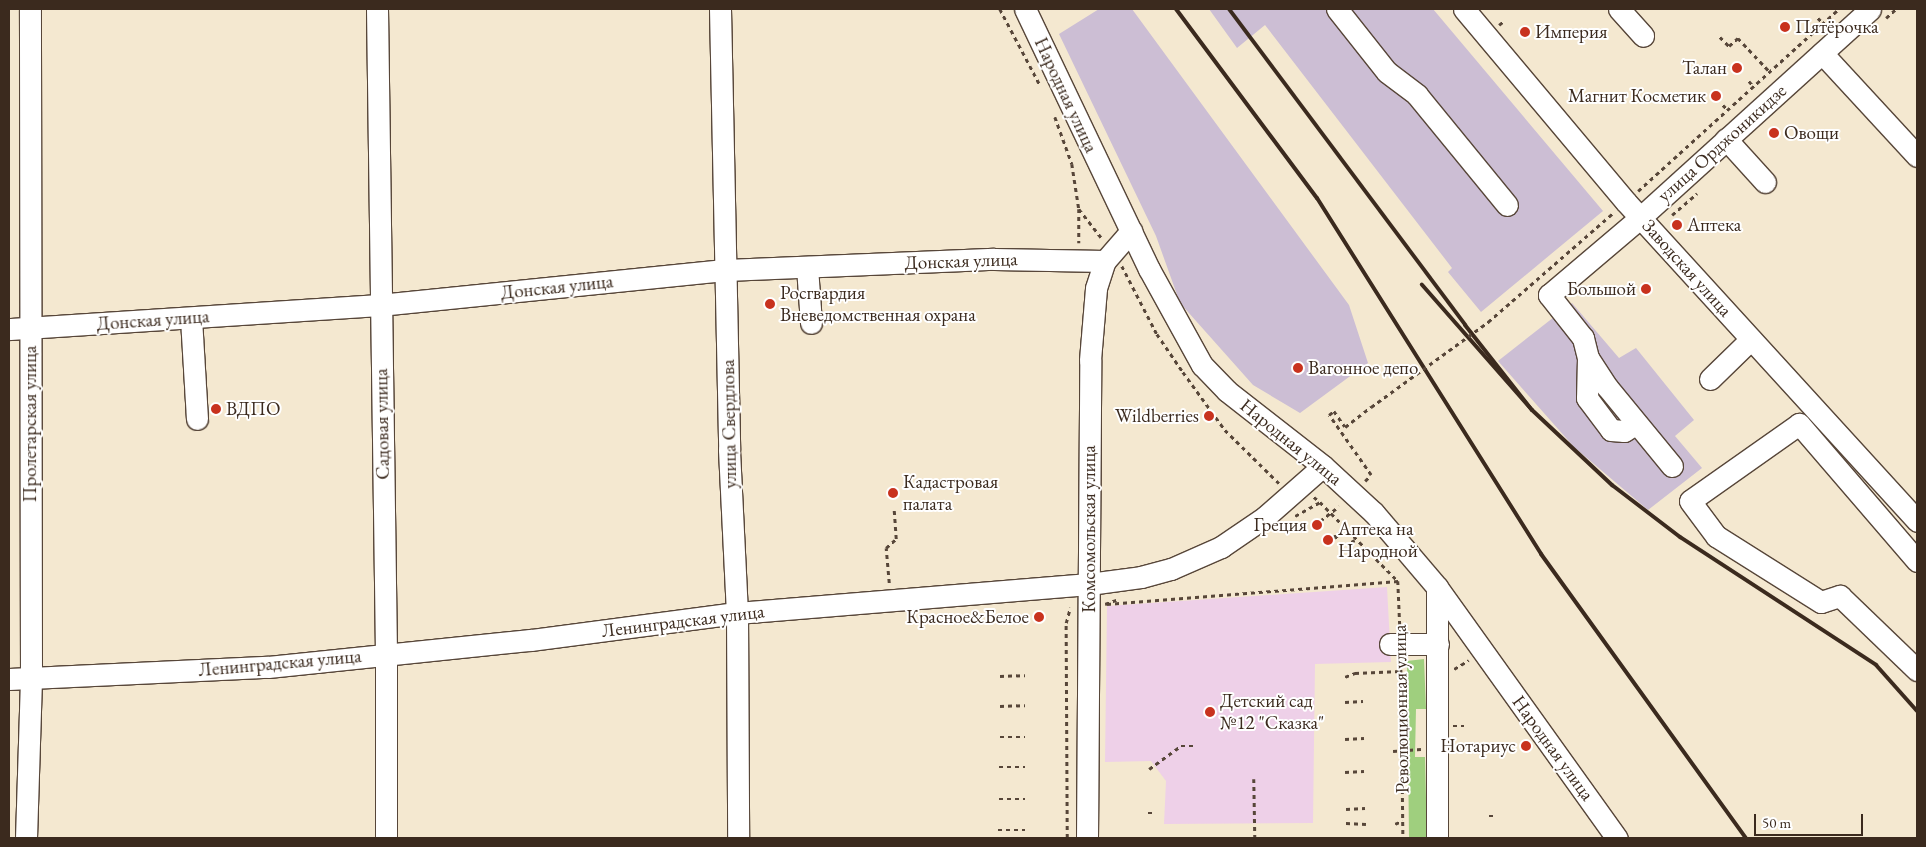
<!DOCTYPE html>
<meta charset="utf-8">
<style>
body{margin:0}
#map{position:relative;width:1926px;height:847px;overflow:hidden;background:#f4e8d0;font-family:"EB Garamond",serif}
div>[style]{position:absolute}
.built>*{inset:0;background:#eed0e8}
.industrial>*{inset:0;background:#ccbed4}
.green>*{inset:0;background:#9fcf7e}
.path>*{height:2.5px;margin-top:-1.25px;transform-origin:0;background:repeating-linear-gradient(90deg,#574639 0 4px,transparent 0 8px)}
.roads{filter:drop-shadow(1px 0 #574639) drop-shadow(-1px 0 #574639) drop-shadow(0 1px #574639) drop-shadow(0 -1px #574639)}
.minor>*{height:21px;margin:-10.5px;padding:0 10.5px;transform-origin:10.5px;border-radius:10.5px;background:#fff}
.rail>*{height:4px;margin:-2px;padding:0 2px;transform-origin:2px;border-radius:2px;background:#3b2a1e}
.path-bridge>*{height:2.5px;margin-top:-1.25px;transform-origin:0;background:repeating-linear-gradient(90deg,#574639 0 4px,transparent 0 8px)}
.dots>*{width:14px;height:14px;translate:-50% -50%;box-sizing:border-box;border:2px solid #fff;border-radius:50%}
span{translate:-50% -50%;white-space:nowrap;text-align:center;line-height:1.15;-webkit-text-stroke:4px #fff;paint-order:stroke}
.poi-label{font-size:19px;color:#3b2a1e}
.left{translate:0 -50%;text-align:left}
.right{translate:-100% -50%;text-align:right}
.street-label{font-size:19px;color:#3b2a1e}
.frame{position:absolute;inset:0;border:10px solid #3b2a1e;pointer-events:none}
.scale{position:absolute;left:1754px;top:814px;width:109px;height:22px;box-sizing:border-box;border:2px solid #3b2a1e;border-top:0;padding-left:6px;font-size:15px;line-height:18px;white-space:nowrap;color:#3b2a1e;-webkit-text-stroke:4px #fff;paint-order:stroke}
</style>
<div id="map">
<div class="built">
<i style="clip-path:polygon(1387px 587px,1391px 662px,1315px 664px,1313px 823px,1164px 824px,1166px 781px,1151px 761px,1105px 762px,1107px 606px)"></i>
</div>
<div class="industrial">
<i style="clip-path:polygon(1099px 9px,1132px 9px,1349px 305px,1368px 363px,1300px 413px,1253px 385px,1180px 303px,1156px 236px,1059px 34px)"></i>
<i style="clip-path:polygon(1209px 9px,1433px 9px,1603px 211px,1481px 312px,1448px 272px,1452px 268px,1265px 25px,1237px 48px)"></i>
<i style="clip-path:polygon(1572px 303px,1619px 358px,1636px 348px,1694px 420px,1675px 436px,1702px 468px,1648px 510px,1574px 447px,1498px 361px)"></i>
</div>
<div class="green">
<i style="clip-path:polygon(1424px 659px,1426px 709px,1416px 709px,1415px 757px,1425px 757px,1427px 838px,1409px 838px,1407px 661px)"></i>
</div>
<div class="path">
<i style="left:1000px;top:9px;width:86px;rotate:62.2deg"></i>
<i style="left:1818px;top:18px;width:7px;rotate:45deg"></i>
<i style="left:1886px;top:18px;width:13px;rotate:-42deg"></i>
<i style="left:1499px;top:25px;width:6px;rotate:-39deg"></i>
<i style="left:1720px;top:37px;width:13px;rotate:45deg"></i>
<i style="left:1729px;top:46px;width:12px;rotate:-42deg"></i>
<i style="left:1738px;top:38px;width:47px;rotate:46.7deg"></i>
<i style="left:1749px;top:81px;width:8px;rotate:50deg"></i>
<i style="left:1723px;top:105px;width:7px;rotate:45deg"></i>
<i style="left:1055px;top:117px;width:50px;rotate:70.1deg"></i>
<i style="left:1072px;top:164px;width:46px;rotate:81.2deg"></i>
<i style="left:1079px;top:209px;width:36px;rotate:52deg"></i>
<i style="left:1638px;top:191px;width:271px;rotate:-42.2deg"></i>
<i style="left:1079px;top:209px;width:34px;rotate:90deg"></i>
<i style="left:1672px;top:215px;width:33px;rotate:-41deg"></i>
<i style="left:1122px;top:266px;width:76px;rotate:62.8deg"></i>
<i style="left:1157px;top:334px;width:46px;rotate:55.6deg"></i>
<i style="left:1183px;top:372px;width:72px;rotate:54.1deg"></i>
<i style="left:1225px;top:430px;width:76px;rotate:44.5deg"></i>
<i style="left:1488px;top:322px;width:166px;rotate:-41.1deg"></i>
<i style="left:1365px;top:481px;width:8px;rotate:-45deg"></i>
<i style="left:1371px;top:475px;width:73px;rotate:-125deg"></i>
<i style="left:1329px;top:415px;width:6px;rotate:-39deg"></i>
<i style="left:1334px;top:411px;width:19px;rotate:55deg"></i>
<i style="left:1345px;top:427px;width:33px;rotate:-38deg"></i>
<i style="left:1314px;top:497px;width:8px;rotate:40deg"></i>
<i style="left:1295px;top:516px;width:29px;rotate:-29deg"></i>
<i style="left:1320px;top:502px;width:111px;rotate:45.4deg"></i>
<i style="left:1320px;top:521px;width:24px;rotate:-38deg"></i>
<i style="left:1335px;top:535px;width:7px;rotate:56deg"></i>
<i style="left:1332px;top:538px;width:16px;rotate:-35deg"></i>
<i style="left:1351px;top:542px;width:4px;rotate:-27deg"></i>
<i style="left:1358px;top:552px;width:7px;rotate:-34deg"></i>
<i style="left:1398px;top:581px;width:46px;rotate:87.5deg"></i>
<i style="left:889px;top:583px;width:35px;rotate:-95deg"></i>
<i style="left:886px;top:548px;width:13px;rotate:-42deg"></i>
<i style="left:896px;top:539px;width:31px;rotate:-94deg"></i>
<i style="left:1105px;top:604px;width:12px;rotate:-20deg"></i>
<i style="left:1107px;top:604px;width:292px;rotate:-4.5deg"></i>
<i style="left:1401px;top:662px;width:176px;rotate:89.3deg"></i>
<i style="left:1454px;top:669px;width:17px;rotate:-31deg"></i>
<i style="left:1000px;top:676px;width:25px;rotate:-2deg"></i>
<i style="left:1345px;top:677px;width:11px;rotate:-22deg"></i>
<i style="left:1355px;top:673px;width:46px;rotate:-2.5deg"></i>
<i style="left:1345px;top:702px;width:18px;rotate:-3deg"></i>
<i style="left:1000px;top:706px;width:25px;rotate:-2deg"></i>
<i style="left:1453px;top:726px;width:11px"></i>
<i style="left:1000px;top:737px;width:25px"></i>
<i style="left:1345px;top:739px;width:19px;rotate:-3deg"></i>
<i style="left:1393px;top:751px;width:28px;rotate:-4deg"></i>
<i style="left:999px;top:767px;width:26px"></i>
<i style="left:1149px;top:769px;width:39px;rotate:-36deg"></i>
<i style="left:1181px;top:746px;width:14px"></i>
<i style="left:1345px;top:772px;width:19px;rotate:-3deg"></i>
<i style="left:1254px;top:779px;width:59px;rotate:89deg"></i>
<i style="left:999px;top:799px;width:26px"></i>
<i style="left:1346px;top:809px;width:19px;rotate:-3deg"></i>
<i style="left:1148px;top:813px;width:6px"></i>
<i style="left:1489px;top:816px;width:8px"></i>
<i style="left:1346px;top:823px;width:20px;rotate:3deg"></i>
<i style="left:1395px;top:824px;width:8px;rotate:-23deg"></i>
<i style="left:998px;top:830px;width:27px"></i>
<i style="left:1067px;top:838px;width:215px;rotate:-90.3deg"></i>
<i style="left:1066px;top:623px;width:16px;rotate:-75deg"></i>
</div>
<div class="roads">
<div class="minor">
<i style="left:377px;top:9px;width:644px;rotate:89.2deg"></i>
<i style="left:386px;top:653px;width:185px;rotate:90deg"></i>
<i style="left:720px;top:9px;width:441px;rotate:88.8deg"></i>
<i style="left:729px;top:450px;width:163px;rotate:87.2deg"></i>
<i style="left:737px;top:613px;width:225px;rotate:89.7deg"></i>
<i style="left:1025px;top:9px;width:288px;rotate:64.5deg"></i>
<i style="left:1149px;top:269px;width:110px;rotate:61.1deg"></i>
<i style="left:1202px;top:365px;width:36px;rotate:46deg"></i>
<i style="left:1227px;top:391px;width:122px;rotate:38deg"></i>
<i style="left:1323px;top:466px;width:69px;rotate:42.7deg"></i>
<i style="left:1374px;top:513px;width:97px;rotate:49.6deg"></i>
<i style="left:1437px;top:587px;width:309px;rotate:54.4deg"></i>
<i style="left:1337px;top:9px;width:80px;rotate:51.6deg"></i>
<i style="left:1387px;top:72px;width:38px;rotate:37deg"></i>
<i style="left:1417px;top:95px;width:142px;rotate:50.7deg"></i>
<i style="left:1464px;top:9px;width:252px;rotate:50deg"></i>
<i style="left:1626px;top:202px;width:432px;rotate:47.6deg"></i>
<i style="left:1619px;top:9px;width:36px;rotate:48deg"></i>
<i style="left:1822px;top:53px;width:140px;rotate:47.3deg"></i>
<i style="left:1726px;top:139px;width:58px;rotate:47.8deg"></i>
<i style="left:807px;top:267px;width:56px;rotate:85.9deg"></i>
<i style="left:191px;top:318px;width:101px;rotate:86.6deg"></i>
<i style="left:9px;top:329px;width:372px;rotate:-3.7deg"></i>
<i style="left:380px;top:305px;width:348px;rotate:-5.8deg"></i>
<i style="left:726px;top:270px;width:268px;rotate:-2.4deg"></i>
<i style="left:994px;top:259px;width:111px;rotate:1deg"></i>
<i style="left:1588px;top:358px;width:40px;rotate:91.4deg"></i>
<i style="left:1587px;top:398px;width:40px;rotate:53deg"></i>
<i style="left:1611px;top:430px;width:13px;rotate:4deg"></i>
<i style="left:1624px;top:431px;width:13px;rotate:-32deg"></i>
<i style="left:1710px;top:379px;width:57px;rotate:-44.3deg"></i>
<i style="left:1672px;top:466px;width:102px;rotate:-129.4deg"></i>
<i style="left:1607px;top:387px;width:35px;rotate:-123deg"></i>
<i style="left:1588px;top:358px;width:21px;rotate:-104deg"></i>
<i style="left:1583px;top:338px;width:55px;rotate:-128.3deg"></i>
<i style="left:1549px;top:295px;width:121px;rotate:-40.3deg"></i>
<i style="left:1641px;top:217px;width:309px;rotate:-42.2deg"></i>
<i style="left:1917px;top:561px;width:181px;rotate:-130.7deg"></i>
<i style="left:1799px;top:424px;width:133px;rotate:144.8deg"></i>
<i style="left:1690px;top:501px;width:44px;rotate:53.4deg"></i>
<i style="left:1716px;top:536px;width:124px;rotate:32.2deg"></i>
<i style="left:1821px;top:602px;width:20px;rotate:-18deg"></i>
<i style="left:1840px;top:596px;width:107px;rotate:43.9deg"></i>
<i style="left:1437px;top:587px;width:251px;rotate:90deg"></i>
<i style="left:1390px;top:644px;width:48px"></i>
<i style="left:9px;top:679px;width:259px;rotate:-2.7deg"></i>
<i style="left:268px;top:667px;width:264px;rotate:-5.9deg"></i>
<i style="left:531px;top:640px;width:208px;rotate:-7.5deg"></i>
<i style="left:737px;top:613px;width:353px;rotate:-4.7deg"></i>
<i style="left:1089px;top:584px;width:52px;rotate:-7.7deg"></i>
<i style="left:1141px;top:577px;width:31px;rotate:-15deg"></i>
<i style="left:1171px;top:569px;width:55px;rotate:-23.7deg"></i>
<i style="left:1221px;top:547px;width:53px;rotate:-34.3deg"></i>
<i style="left:1265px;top:517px;width:77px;rotate:-41.3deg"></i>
<i style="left:26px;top:838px;width:160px;rotate:-88.2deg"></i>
<i style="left:31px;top:678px;width:669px;rotate:-90.09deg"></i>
<i style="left:1087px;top:838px;width:478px;rotate:-89.6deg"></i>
<i style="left:1090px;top:360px;width:72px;rotate:-85.2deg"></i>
<i style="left:1096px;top:288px;width:28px;rotate:-72deg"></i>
<i style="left:1105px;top:261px;width:40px;rotate:-49deg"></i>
</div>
</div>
<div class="rail">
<i style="left:1176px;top:9px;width:236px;rotate:53.3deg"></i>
<i style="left:1317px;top:198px;width:421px;rotate:57.8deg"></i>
<i style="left:1541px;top:554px;width:350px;rotate:54.2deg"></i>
<i style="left:1229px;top:9px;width:394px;rotate:53.2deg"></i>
<i style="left:1465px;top:325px;width:108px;rotate:51.8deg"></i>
<i style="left:1532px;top:410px;width:167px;rotate:-131.3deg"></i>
<i style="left:1532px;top:410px;width:110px;rotate:43.2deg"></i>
<i style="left:1612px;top:485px;width:86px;rotate:37.4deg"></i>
<i style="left:1680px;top:537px;width:234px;rotate:33.1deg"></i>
<i style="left:1876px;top:665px;width:62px;rotate:48.3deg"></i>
</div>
<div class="path-bridge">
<i style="left:1371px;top:407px;width:145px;rotate:-36deg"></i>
</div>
<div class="dots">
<i style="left:1785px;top:27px;background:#c8321e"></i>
<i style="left:1525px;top:32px;background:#c8321e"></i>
<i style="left:1737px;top:68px;background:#c8321e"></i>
<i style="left:1716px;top:96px;background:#c8321e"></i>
<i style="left:1774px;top:133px;background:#c8321e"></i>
<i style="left:1677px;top:225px;background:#c8321e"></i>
<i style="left:1646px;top:289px;background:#c8321e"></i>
<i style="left:770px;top:304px;background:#c8321e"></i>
<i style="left:1298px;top:368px;background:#c8321e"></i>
<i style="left:216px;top:409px;background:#c8321e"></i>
<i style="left:1209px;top:416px;background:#c8321e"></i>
<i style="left:893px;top:493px;background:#c8321e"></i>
<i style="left:1317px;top:525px;background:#c8321e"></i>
<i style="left:1328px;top:540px;background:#c8321e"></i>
<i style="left:1039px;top:617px;background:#c8321e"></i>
<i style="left:1210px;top:712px;background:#c8321e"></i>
<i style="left:1526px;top:746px;background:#c8321e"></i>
</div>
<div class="poi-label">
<span class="left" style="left:1795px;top:27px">Пятёрочка</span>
<span class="left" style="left:1535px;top:32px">Империя</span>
<span class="right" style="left:1727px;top:68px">Талан</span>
<span class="right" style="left:1706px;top:96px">Магнит Косметик</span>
<span class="left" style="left:1784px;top:133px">Овощи</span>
<span class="left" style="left:1687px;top:225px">Аптека</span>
<span class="right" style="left:1636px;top:289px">Большой</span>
<span class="left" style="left:780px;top:304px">Росгвардия<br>Вневедомственная охрана</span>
<span class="left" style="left:1308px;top:368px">Вагонное депо</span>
<span class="left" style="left:226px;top:409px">ВДПО</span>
<span class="right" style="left:1199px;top:416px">Wildberries</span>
<span class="left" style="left:903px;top:493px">Кадастровая<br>палата</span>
<span class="right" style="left:1307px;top:525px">Греция</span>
<span class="left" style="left:1338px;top:540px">Аптека на<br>Народной</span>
<span class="right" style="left:1029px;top:617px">Красное&amp;Белое</span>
<span class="left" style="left:1220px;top:712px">Детский сад<br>№12 "Сказка"</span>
<span class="right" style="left:1516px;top:746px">Нотариус</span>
</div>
<div class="street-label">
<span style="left:1066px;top:95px;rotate:65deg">Народная улица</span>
<span style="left:1722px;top:143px;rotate:-42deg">улица Орджоникидзе</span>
<span style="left:961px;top:261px;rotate:-2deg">Донская улица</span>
<span style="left:1687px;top:268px;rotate:48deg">Заводская улица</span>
<span style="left:557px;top:287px;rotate:-6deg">Донская улица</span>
<span style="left:153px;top:320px;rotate:-4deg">Донская улица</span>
<span style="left:30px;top:424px;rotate:-90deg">Пролетарская улица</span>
<span style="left:382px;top:424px;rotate:-91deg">Садовая улица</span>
<span style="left:729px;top:424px;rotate:-91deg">улица Свердлова</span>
<span style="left:1291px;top:442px;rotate:39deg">Народная улица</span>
<span style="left:1089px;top:529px;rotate:-90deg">Комсомольская улица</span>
<span style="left:683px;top:621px;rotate:-7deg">Ленинградская улица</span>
<span style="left:280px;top:663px;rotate:-5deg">Ленинградская улица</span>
<span style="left:1401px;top:709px;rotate:-91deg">Революционная улица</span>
<span style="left:1553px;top:748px;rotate:54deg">Народная улица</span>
</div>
<div class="frame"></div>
<div class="scale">50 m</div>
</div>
